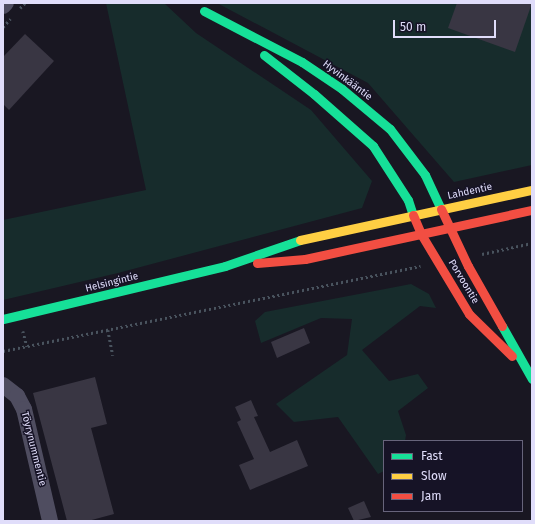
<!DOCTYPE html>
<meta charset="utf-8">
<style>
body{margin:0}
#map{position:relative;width:535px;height:524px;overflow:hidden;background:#191722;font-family:"Fira Sans",sans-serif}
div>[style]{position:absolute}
.green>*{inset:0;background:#172c2c}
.building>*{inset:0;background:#393643}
.path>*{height:2.5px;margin-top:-1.25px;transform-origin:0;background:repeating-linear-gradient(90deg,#49535e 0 2px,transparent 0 5px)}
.street>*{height:16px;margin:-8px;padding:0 8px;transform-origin:8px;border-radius:8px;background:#4f4d60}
.fast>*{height:9px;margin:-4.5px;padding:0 4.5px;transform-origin:4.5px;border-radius:4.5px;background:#16e098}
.slow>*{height:9px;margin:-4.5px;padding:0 4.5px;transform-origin:4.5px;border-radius:4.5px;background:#ffcf43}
.jam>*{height:9px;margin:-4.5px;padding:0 4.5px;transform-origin:4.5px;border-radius:4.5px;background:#f24e42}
span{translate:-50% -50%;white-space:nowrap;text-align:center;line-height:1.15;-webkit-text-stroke:3px #161326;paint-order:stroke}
.street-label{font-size:10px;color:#e0ddfa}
.frame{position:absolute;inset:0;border:4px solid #e0ddfa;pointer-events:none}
.legend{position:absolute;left:383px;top:440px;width:140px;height:72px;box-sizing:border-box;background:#161326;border:1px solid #67647b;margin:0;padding:5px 7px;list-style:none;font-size:12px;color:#e0ddfa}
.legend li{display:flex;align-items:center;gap:8px;height:20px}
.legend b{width:20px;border:1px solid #67647b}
.scale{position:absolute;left:393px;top:20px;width:103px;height:18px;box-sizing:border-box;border:2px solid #e0ddfa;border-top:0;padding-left:5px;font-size:12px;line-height:14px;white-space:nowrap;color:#e0ddfa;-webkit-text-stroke:3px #161326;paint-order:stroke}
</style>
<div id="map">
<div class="green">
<i style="clip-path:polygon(106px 3px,164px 3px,196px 33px,311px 110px,372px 181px,362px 208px,118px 273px,3px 300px,3px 220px,146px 190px)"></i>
<i style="clip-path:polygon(217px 3px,532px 3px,532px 165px,454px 182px,368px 83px)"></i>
<i style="clip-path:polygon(411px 284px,429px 294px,436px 308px,420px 306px,362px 350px,389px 381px,418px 374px,428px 388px,398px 411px,406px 435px,405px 441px,384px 441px,384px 471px,378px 474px,338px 417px,294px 422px,276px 404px,347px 355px,352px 319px,321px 318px,261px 343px,255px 321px,265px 312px)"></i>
</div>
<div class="building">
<i style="clip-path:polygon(457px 3px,532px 3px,515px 52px,448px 28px)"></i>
<i style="clip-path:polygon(25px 34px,54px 61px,9px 110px,3px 104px,3px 57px)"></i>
<i style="clip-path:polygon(304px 328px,310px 343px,277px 358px,271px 342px)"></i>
<i style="clip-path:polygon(95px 377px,107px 424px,91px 428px,114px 514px,88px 521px,67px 521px,33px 393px)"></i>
<i style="clip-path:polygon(251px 400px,258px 416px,254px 417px,270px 452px,297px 440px,308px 466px,250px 490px,239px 465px,254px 459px,237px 422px,241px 420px,235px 407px)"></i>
<i style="clip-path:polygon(364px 501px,371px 517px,354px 521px,348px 508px)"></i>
</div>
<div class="path">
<i style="left:20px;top:8px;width:7px;rotate:-45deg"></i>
<i style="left:3px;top:27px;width:11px;rotate:-49deg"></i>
<i style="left:482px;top:254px;width:51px;rotate:-12.4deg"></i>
<i style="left:108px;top:330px;width:26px;rotate:79deg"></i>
<i style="left:23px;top:331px;width:16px;rotate:75deg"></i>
<i style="left:3px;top:351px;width:426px;rotate:-11.5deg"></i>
</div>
<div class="street">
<i style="left:3px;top:6px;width:4px;rotate:-45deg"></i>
<i style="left:3px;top:385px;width:18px;rotate:38deg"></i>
<i style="left:17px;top:396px;width:15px;rotate:62deg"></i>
<i style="left:24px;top:409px;width:115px;rotate:76.9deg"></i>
</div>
<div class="fast">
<i style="left:204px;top:11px;width:110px;rotate:27.5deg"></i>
<i style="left:302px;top:62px;width:48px;rotate:34deg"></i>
<i style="left:342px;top:89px;width:62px;rotate:39.8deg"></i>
<i style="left:390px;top:129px;width:58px;rotate:52.7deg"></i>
<i style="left:425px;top:175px;width:38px;rotate:65deg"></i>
<i style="left:264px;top:55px;width:63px;rotate:38deg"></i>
<i style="left:314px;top:94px;width:79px;rotate:41.4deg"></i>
<i style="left:373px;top:146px;width:64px;rotate:57.1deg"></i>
<i style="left:408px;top:200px;width:16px;rotate:72deg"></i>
<i style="left:3px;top:319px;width:228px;rotate:-13.4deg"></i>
<i style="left:225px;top:266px;width:79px;rotate:-19.1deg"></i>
<i style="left:502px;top:326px;width:61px;rotate:60.5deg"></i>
</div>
<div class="slow">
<i style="left:300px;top:240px;width:237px;rotate:-12.2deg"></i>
</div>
<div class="jam">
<i style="left:441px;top:209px;width:63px;rotate:64.7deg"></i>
<i style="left:468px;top:266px;width:69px;rotate:60.5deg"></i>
<i style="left:413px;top:215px;width:21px;rotate:67deg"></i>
<i style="left:421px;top:234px;width:93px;rotate:59deg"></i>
<i style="left:469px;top:314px;width:60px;rotate:44.3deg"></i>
<i style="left:257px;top:263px;width:48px;rotate:-4.8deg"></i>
<i style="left:305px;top:259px;width:232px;rotate:-12.2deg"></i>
</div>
<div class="street-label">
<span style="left:347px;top:81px;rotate:37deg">Hyvinkääntie</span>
<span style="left:470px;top:192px;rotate:-12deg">Lahdentie</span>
<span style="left:463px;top:282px;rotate:59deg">Porvoontie</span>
<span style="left:112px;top:283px;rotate:-14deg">Helsingintie</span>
<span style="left:33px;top:449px;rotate:76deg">Töyrynummentie</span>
</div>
<div class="frame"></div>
<ul class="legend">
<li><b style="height:5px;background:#16e098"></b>Fast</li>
<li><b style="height:5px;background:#ffcf43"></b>Slow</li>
<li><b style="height:5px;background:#f24e42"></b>Jam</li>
</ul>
<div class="scale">50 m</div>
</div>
